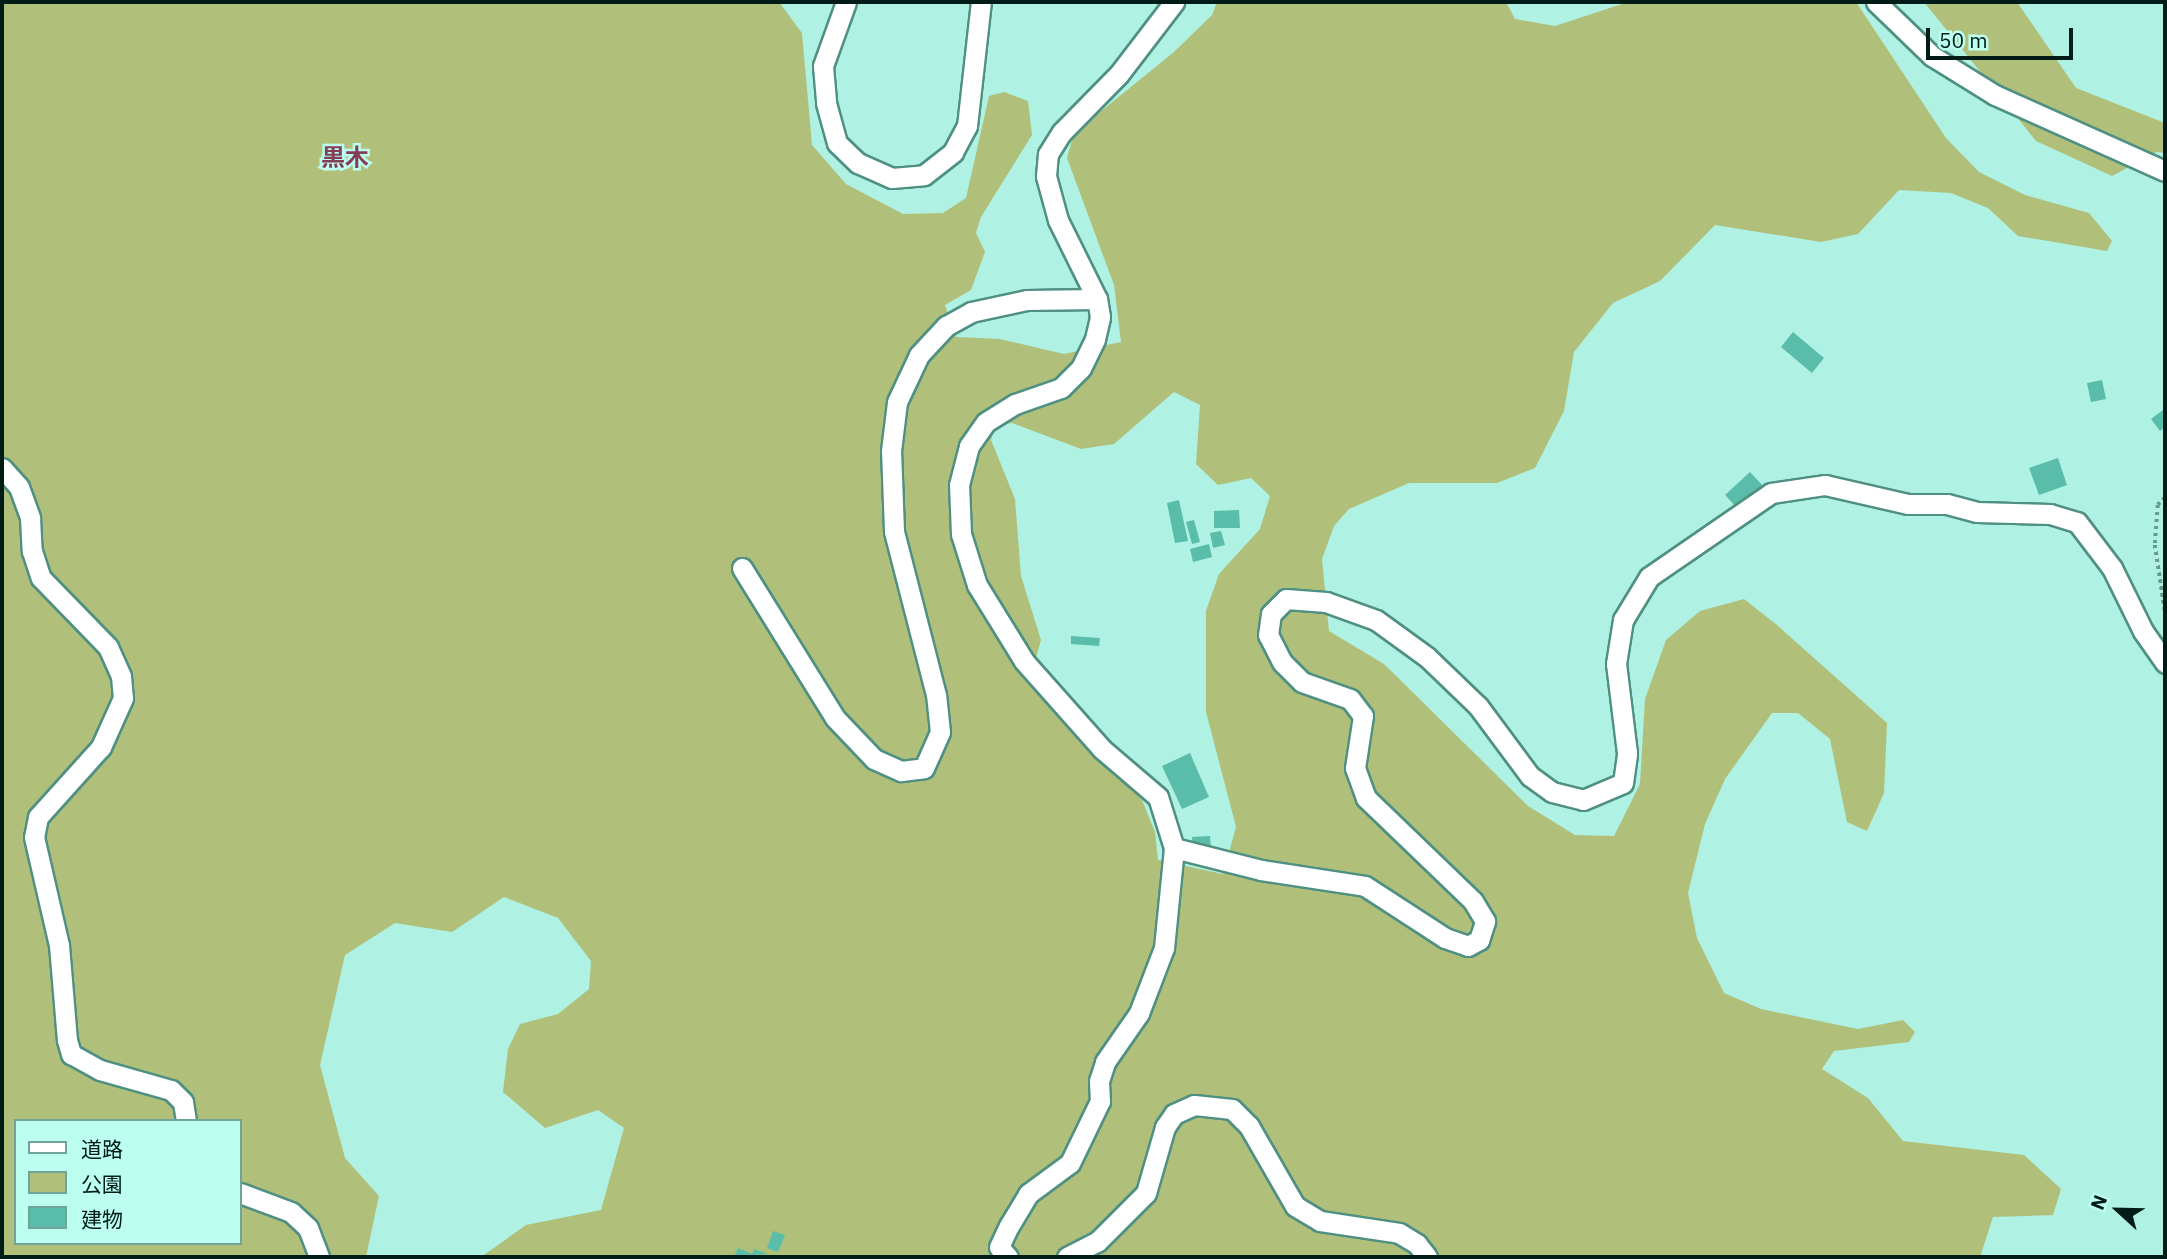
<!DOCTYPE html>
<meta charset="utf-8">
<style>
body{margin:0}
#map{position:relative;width:2167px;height:1259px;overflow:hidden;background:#aff1e3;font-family:"IBM Plex Sans","Noto Sans JP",sans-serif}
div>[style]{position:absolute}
.green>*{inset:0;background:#b0c07a}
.building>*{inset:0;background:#59bdaa}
.path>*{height:3.5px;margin-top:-1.75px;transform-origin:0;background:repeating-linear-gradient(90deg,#689a90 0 3.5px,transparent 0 7px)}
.roads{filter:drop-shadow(2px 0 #4f9083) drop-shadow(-2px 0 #4f9083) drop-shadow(0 2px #4f9083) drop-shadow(0 -2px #4f9083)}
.minor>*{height:19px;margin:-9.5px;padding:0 9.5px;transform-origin:9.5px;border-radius:9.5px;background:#fff}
span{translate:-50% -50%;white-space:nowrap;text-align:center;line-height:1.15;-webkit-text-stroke:5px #bcfff0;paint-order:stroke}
.quarter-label{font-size:24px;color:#833d56;font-weight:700}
.frame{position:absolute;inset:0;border:4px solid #011b17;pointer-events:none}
.legend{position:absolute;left:14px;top:1119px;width:228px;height:126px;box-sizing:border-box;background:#bcfff0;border:2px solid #71a499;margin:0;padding:9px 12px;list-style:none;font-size:21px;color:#011b17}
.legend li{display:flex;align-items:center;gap:14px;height:35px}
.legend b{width:35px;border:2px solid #71a499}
.north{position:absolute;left:2083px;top:1175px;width:70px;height:70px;-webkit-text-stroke:5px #bcfff0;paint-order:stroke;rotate:292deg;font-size:19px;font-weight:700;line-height:28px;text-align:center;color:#011b17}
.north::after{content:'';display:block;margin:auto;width:24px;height:32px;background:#011b17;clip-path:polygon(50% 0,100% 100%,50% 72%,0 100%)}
.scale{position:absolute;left:1926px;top:28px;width:147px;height:32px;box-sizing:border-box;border:4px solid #011b17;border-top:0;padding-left:9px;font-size:21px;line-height:24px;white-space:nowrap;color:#011b17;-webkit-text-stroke:5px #bcfff0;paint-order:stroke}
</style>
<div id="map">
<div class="green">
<i style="clip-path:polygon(evenodd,2px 2px,779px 2px,802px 33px,812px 145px,846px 184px,903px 214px,943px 213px,966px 198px,989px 96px,1004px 92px,1028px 101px,1032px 135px,981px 217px,976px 233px,985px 252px,971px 290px,945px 305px,956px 337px,1000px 339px,1064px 354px,1121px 342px,1114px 285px,1067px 158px,1074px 133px,1174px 52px,1212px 15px,1217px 2px,1506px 2px,1515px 19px,1555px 26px,1628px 2px,1856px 2px,1946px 138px,1979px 172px,2025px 195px,2089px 213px,2112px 241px,2107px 251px,2018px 236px,1988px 208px,1951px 193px,1899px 190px,1858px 234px,1821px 242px,1715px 225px,1660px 281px,1613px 303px,1574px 352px,1564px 411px,1535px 468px,1497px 483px,1409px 483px,1349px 509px,1334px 526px,1322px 559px,1329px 631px,1384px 664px,1528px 806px,1575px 835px,1614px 836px,1640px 784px,1645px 699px,1666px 640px,1700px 611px,1744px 599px,1777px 625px,1887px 723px,1884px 793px,1867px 831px,1847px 822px,1830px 739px,1798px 713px,1772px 713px,1725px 779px,1705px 824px,1688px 893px,1697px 938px,1724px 993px,1761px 1009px,1858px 1029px,1903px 1020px,1915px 1032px,1909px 1042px,1834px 1051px,1822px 1069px,1868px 1098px,1903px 1141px,2024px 1155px,2061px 1189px,2053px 1215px,1993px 1217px,1980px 1257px,481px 1257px,526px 1225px,601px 1210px,624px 1128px,598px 1110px,545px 1128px,503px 1092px,508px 1049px,520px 1024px,558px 1014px,589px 989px,591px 961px,558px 918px,504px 897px,452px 932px,395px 923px,345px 955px,320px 1065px,345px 1158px,379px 1196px,366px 1257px,2px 1257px,2px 2px,1174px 392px,1200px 405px,1196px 464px,1218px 485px,1251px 478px,1270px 496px,1260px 529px,1219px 574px,1206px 611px,1206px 712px,1236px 827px,1223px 874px,1158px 860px,1155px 832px,1142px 800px,1030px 680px,1041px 640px,1021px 576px,1015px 499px,991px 440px,995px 425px,1012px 423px,1081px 449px,1114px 444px,1174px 392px,2px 2px,16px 1121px,240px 1121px,240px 1243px,16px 1243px,16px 1121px)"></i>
<i style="clip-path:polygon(1924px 2px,2017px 2px,2076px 88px,2165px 123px,2165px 153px,2157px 152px,2112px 176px,2036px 141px)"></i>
</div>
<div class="building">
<i style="clip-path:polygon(1793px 332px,1824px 358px,1812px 373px,1781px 347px)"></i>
<i style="clip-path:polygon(2102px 380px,2106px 399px,2091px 402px,2087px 383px)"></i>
<i style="clip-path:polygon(2163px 410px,2165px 427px,2160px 431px,2151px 419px)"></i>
<i style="clip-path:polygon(2058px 458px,2067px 485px,2039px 495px,2029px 468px)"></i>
<i style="clip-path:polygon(1750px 472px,1764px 487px,1739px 510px,1725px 495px)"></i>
<i style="clip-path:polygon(1179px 500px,1188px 541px,1175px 543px,1167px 503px)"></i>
<i style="clip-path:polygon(1239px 510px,1240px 528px,1214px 528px,1214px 511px)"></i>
<i style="clip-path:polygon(1194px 520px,1200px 542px,1192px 544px,1186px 522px)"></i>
<i style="clip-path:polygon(1221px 531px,1225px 545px,1213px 548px,1210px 533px)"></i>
<i style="clip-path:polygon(1209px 544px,1212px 557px,1193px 562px,1190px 549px)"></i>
<i style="clip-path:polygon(1071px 636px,1100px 638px,1099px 646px,1071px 644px)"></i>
<i style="clip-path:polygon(1190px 753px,1209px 797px,1182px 809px,1162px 766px)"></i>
<i style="clip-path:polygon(1210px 836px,1211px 848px,1193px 849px,1192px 837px)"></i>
<i style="clip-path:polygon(773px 1231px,785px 1235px,778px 1252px,767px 1248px)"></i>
<i style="clip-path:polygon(738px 1248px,752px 1254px,754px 1249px,768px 1254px,734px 1257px)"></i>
</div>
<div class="path">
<i style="left:2165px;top:498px;width:10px;rotate:135deg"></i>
<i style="left:2158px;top:505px;width:40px;rotate:94.3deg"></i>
<i style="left:2155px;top:545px;width:67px;rotate:81.4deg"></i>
</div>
<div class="roads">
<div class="minor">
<i style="left:846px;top:2px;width:68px;rotate:109.8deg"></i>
<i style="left:823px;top:66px;width:37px;rotate:85deg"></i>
<i style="left:826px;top:103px;width:41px;rotate:74.6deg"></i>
<i style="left:837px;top:143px;width:29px;rotate:44deg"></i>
<i style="left:858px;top:163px;width:37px;rotate:24deg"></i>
<i style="left:892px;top:178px;width:32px;rotate:-5deg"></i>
<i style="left:924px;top:175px;width:37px;rotate:-38deg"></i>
<i style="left:953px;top:152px;width:30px;rotate:-62deg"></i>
<i style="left:967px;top:126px;width:125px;rotate:-83.6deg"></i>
<i style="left:1876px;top:2px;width:78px;rotate:44deg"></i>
<i style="left:1932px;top:56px;width:74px;rotate:31.8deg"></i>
<i style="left:1995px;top:95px;width:186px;rotate:24.1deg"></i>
<i style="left:2px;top:468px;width:25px;rotate:48deg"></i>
<i style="left:19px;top:487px;width:33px;rotate:70deg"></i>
<i style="left:30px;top:518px;width:33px;rotate:87deg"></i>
<i style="left:32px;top:551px;width:28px;rotate:72deg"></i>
<i style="left:41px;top:578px;width:96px;rotate:45.8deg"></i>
<i style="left:108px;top:647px;width:32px;rotate:66deg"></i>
<i style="left:121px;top:676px;width:22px;rotate:85deg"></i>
<i style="left:123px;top:698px;width:54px;rotate:114.2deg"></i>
<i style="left:101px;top:747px;width:94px;rotate:132deg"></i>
<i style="left:38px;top:817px;width:20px;rotate:101deg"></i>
<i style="left:34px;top:837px;width:111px;rotate:77deg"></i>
<i style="left:59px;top:945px;width:95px;rotate:85.2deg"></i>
<i style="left:67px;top:1040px;width:15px;rotate:74deg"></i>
<i style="left:71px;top:1054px;width:33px;rotate:29deg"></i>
<i style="left:100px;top:1070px;width:74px;rotate:15.7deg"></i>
<i style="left:171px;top:1090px;width:17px;rotate:45deg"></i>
<i style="left:183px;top:1102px;width:19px;rotate:81deg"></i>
<i style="left:742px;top:568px;width:176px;rotate:58.2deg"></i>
<i style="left:835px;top:718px;width:57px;rotate:46.4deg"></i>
<i style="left:874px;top:759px;width:30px;rotate:24deg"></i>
<i style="left:901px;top:771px;width:23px;rotate:-7deg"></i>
<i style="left:924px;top:768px;width:39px;rotate:-66deg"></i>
<i style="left:940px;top:732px;width:37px;rotate:-96deg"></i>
<i style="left:936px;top:695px;width:169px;rotate:-104.4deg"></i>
<i style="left:894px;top:531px;width:80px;rotate:-92.1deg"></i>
<i style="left:891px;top:451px;width:49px;rotate:-83deg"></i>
<i style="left:897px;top:402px;width:52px;rotate:-64.9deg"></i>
<i style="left:919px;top:355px;width:40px;rotate:-47deg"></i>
<i style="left:946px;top:326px;width:29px;rotate:-29deg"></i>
<i style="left:971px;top:312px;width:57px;rotate:-12.1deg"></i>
<i style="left:1027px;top:300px;width:70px;rotate:-0.8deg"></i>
<i style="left:1174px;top:848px;width:90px;rotate:14.2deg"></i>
<i style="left:1261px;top:870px;width:105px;rotate:8.7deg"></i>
<i style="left:1365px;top:886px;width:95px;rotate:33deg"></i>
<i style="left:1445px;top:938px;width:24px;rotate:19deg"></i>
<i style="left:1468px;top:946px;width:13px;rotate:-29deg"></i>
<i style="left:1479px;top:940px;width:20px;rotate:-72deg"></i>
<i style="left:1485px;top:921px;width:23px;rotate:-121deg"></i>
<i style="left:1473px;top:901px;width:149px;rotate:-136.1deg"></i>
<i style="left:1366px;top:798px;width:32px;rotate:-110deg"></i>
<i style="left:1355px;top:768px;width:53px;rotate:-81.3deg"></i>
<i style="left:1363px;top:716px;width:21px;rotate:-127deg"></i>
<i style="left:1350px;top:699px;width:51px;rotate:-160.5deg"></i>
<i style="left:1302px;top:682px;width:28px;rotate:-135deg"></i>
<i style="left:1282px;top:662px;width:30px;rotate:-117deg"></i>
<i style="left:1268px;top:635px;width:21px;rotate:-82deg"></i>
<i style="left:1271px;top:614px;width:21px;rotate:-45deg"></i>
<i style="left:1286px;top:599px;width:40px;rotate:4.3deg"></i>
<i style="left:1326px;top:602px;width:53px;rotate:19.8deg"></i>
<i style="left:1376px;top:620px;width:63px;rotate:36deg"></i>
<i style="left:1427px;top:657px;width:71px;rotate:43.9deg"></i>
<i style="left:1478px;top:706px;width:87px;rotate:53.4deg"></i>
<i style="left:1530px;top:776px;width:27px;rotate:36deg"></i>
<i style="left:1552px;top:792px;width:32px;rotate:14deg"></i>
<i style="left:1583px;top:800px;width:43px;rotate:-23deg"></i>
<i style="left:1623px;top:783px;width:30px;rotate:-82deg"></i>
<i style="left:1627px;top:753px;width:90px;rotate:-97deg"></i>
<i style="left:1616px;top:664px;width:45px;rotate:-81deg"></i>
<i style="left:1623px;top:620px;width:50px;rotate:-58.8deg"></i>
<i style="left:1649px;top:577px;width:148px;rotate:-34.5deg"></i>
<i style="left:1771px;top:493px;width:55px;rotate:-8.4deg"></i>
<i style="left:1825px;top:485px;width:85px;rotate:12.9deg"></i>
<i style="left:1908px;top:504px;width:39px"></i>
<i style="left:1947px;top:504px;width:31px;rotate:15deg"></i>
<i style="left:1977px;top:512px;width:73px;rotate:1.6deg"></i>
<i style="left:2050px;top:514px;width:28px;rotate:17deg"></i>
<i style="left:2077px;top:522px;width:58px;rotate:52.7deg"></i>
<i style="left:2112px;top:568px;width:70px;rotate:63.8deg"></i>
<i style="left:2143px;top:631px;width:39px;rotate:55deg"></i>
<i style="left:240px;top:1193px;width:54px;rotate:20.4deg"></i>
<i style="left:291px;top:1212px;width:23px;rotate:43deg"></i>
<i style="left:308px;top:1228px;width:31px;rotate:69deg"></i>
<i style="left:1008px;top:1257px;width:13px;rotate:-132deg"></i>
<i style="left:999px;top:1247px;width:23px;rotate:-65deg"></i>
<i style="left:1009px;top:1226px;width:37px;rotate:-59deg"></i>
<i style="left:1028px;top:1194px;width:52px;rotate:-36.4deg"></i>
<i style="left:1070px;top:1163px;width:69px;rotate:-64.2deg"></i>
<i style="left:1100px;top:1101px;width:20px;rotate:-93deg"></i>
<i style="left:1099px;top:1081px;width:20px;rotate:-72deg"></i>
<i style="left:1105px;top:1062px;width:60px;rotate:-55.2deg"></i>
<i style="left:1139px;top:1013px;width:70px;rotate:-69deg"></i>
<i style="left:1164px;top:948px;width:100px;rotate:-84.3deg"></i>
<i style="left:1174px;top:848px;width:53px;rotate:-107.4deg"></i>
<i style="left:1158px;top:797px;width:74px;rotate:-139.4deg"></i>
<i style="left:1102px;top:749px;width:118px;rotate:-131.6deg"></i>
<i style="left:1024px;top:661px;width:89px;rotate:-121.7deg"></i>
<i style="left:977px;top:585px;width:53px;rotate:-107.4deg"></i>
<i style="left:961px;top:534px;width:49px;rotate:-92.3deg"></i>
<i style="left:959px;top:485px;width:40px;rotate:-75.6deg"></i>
<i style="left:969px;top:446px;width:29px;rotate:-55deg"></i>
<i style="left:986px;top:422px;width:34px;rotate:-32deg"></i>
<i style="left:1015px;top:404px;width:49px;rotate:-19.2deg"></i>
<i style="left:1061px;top:388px;width:28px;rotate:-45deg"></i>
<i style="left:1081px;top:368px;width:32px;rotate:-64deg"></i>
<i style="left:1095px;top:339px;width:23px;rotate:-77deg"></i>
<i style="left:1100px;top:317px;width:18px;rotate:-99deg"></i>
<i style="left:1097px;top:299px;width:88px;rotate:-116.3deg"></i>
<i style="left:1058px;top:220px;width:46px;rotate:-105.3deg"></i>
<i style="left:1046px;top:176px;width:22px;rotate:-85deg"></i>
<i style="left:1048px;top:154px;width:26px;rotate:-58deg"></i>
<i style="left:1062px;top:132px;width:81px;rotate:-45.5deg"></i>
<i style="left:1119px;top:74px;width:91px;rotate:-52.6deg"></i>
<i style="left:1067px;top:1257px;width:34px;rotate:-27deg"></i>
<i style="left:1097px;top:1242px;width:69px;rotate:-45deg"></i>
<i style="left:1146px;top:1193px;width:69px;rotate:-73.9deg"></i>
<i style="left:1165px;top:1127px;width:16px;rotate:-55deg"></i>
<i style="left:1174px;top:1114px;width:22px;rotate:-24deg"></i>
<i style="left:1194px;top:1105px;width:38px;rotate:6deg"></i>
<i style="left:1232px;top:1109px;width:24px;rotate:45deg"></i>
<i style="left:1249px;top:1126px;width:92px;rotate:60.1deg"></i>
<i style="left:1295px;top:1206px;width:29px;rotate:31deg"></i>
<i style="left:1320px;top:1221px;width:80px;rotate:8.6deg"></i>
<i style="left:1399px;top:1233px;width:21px;rotate:31deg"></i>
<i style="left:1417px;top:1244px;width:16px;rotate:52deg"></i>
</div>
</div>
<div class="quarter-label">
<span style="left:345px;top:158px">黒木</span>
</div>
<div class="frame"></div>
<ul class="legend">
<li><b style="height:9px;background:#fff"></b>道路</li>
<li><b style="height:19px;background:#b0c07a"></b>公園</li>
<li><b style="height:19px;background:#59bdaa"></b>建物</li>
</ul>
<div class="north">N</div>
<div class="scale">50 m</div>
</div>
